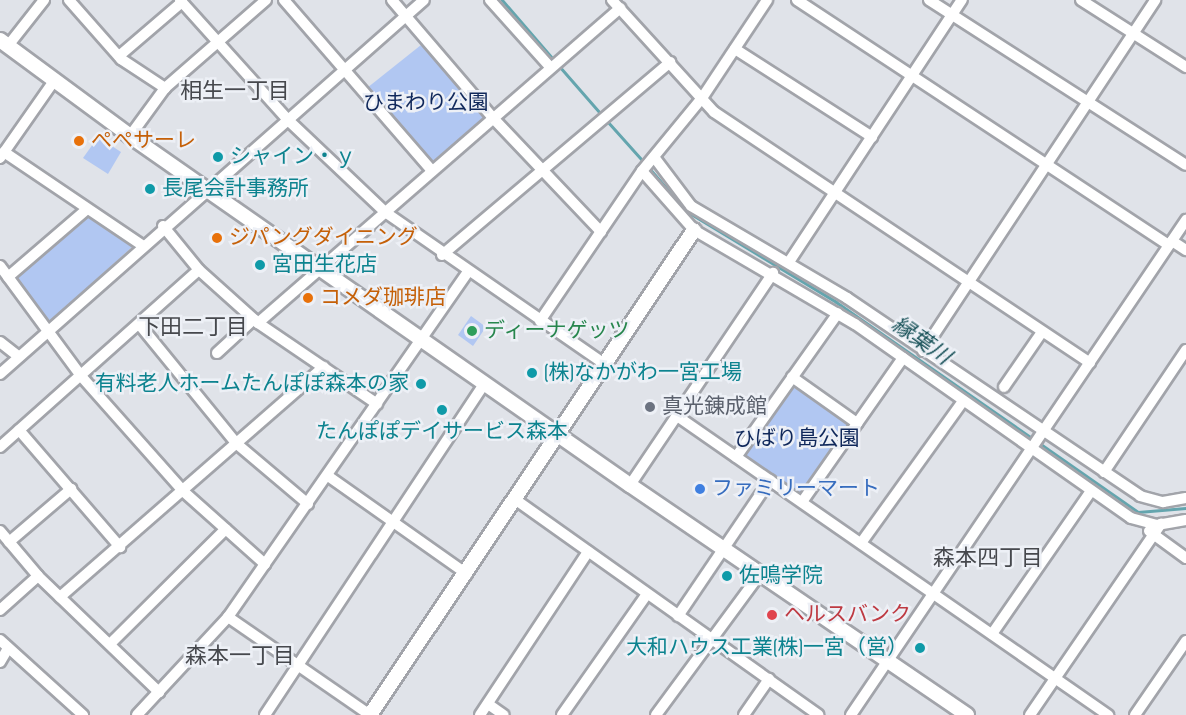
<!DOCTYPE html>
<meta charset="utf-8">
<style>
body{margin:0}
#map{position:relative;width:1186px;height:715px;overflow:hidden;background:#e0e3e9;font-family:"Sofia Sans Condensed","Noto Sans JP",sans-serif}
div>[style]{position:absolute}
.green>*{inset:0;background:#b1c7f2}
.stream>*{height:3px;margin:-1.5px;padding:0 1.5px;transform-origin:1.5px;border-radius:1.5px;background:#64a5ae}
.roads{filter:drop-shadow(2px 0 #a2a4aa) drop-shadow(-2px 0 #a2a4aa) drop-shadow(0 2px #a2a4aa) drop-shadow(0 -2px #a2a4aa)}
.minor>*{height:10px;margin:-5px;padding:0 5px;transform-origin:5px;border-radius:5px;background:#fff}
.tertiary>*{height:14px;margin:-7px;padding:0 7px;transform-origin:7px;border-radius:7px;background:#fff}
.dots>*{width:16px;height:16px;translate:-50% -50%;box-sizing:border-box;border:3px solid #edf0f6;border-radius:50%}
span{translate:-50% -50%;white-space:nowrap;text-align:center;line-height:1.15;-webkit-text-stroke:5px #edf0f6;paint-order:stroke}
.park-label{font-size:21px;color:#10285b}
.food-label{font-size:21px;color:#c56008}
.left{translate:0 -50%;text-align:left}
.culture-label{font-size:21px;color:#0d838f}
.right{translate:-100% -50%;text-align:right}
.leisure-label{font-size:21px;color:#27864d}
.worship-label{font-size:21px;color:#5b616d}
.shop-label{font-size:21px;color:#366cbe}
.health-label{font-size:21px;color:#be3a42}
.neighbourhood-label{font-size:22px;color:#46484d}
.water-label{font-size:22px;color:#185158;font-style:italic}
</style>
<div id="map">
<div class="green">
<i style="clip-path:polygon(421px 45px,485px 118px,434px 163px,367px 88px)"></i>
<i style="clip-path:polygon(98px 137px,121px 152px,108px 174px,83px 158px)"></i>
<i style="clip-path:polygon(88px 215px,132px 247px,50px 322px,14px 279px)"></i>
<i style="clip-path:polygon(471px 316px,486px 327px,473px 346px,458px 335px)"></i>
<i style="clip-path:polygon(792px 386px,850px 426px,801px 494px,743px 455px)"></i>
</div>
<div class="stream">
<i style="left:502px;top:0;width:77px;rotate:49.2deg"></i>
<i style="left:559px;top:66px;width:62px;rotate:48.9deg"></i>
<i style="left:607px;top:121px;width:51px;rotate:48.2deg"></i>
<i style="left:649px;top:168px;width:57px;rotate:49.3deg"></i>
<i style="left:686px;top:211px;width:175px;rotate:31.2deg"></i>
<i style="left:836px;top:302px;width:240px;rotate:34.8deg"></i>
<i style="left:1039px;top:443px;width:121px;rotate:34.9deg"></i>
<i style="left:1138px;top:512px;width:48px;rotate:-4.8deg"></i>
</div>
<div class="roads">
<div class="minor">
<i style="left:69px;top:0;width:79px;rotate:48.6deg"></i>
<i style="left:121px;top:59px;width:53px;rotate:33.4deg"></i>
<i style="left:180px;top:0;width:161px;rotate:48deg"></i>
<i style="left:288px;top:120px;width:134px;rotate:43.5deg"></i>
<i style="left:385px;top:212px;width:269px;rotate:34.7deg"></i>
<i style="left:284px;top:0;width:226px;rotate:49.1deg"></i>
<i style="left:392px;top:0;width:155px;rotate:49.4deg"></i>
<i style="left:493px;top:118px;width:157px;rotate:46.5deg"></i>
<i style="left:490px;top:0;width:91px;rotate:48.1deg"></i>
<i style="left:612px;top:0;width:151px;rotate:47.7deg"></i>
<i style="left:714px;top:112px;width:452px;rotate:33.7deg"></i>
<i style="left:797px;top:0;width:445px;rotate:33.4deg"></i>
<i style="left:929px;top:0;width:305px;rotate:32.7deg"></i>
<i style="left:1081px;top:0;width:125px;rotate:32.5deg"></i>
<i style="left:7px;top:47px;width:60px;rotate:-51.8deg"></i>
<i style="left:735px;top:49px;width:163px;rotate:32.7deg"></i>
<i style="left:119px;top:56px;width:83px;rotate:-40.6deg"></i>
<i style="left:130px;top:136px;width:59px;rotate:-53.9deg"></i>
<i style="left:165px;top:88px;width:134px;rotate:-41.1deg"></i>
<i style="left:4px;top:152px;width:166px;rotate:34deg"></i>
<i style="left:654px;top:157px;width:61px;rotate:52.9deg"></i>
<i style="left:691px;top:206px;width:181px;rotate:30.5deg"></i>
<i style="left:847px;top:298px;width:354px;rotate:34deg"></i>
<i style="left:1140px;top:496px;width:24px;rotate:15deg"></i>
<i style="left:1163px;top:502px;width:23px;rotate:-10deg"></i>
<i style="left:0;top:158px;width:94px;rotate:-55deg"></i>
<i style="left:642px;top:171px;width:79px;rotate:48.6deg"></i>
<i style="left:694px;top:230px;width:186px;rotate:30.3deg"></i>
<i style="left:855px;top:324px;width:337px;rotate:35.1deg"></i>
<i style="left:1131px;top:518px;width:27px;rotate:15deg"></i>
<i style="left:1157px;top:525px;width:29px;rotate:-10deg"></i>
<i style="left:163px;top:226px;width:57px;rotate:50.7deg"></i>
<i style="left:199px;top:270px;width:79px;rotate:41.9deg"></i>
<i style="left:258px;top:323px;width:144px;rotate:34.2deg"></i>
<i style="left:1172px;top:241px;width:17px;rotate:33deg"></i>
<i style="left:442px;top:255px;width:299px;rotate:-40.2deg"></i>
<i style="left:789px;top:262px;width:314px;rotate:-56.6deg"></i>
<i style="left:0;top:266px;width:137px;rotate:53.6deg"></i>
<i style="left:81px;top:376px;width:154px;rotate:48.4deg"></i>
<i style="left:183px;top:491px;width:110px;rotate:41.7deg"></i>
<i style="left:8px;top:277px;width:104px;rotate:-40.7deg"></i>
<i style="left:540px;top:321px;width:181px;rotate:-55.8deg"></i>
<i style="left:642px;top:171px;width:94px;rotate:-50.6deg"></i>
<i style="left:702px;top:98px;width:118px;rotate:-56.4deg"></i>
<i style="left:258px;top:323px;width:480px;rotate:-41deg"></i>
<i style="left:139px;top:324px;width:155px;rotate:50.8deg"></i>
<i style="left:237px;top:444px;width:93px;rotate:40.2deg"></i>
<i style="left:0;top:342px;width:24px;rotate:38deg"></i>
<i style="left:923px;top:351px;width:421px;rotate:-56.5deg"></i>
<i style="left:217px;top:353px;width:50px;rotate:-42.6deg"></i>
<i style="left:0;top:374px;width:565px;rotate:-41.41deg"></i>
<i style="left:792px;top:377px;width:80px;rotate:35.3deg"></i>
<i style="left:1004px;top:387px;width:67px;rotate:-55.4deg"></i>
<i style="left:677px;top:416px;width:525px;rotate:34.75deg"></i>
<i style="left:19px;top:430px;width:155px;rotate:49.2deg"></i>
<i style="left:0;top:447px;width:266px;rotate:-41.7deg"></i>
<i style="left:736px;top:457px;width:176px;rotate:-54.7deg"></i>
<i style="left:1104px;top:472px;width:147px;rotate:-56.1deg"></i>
<i style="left:328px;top:476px;width:170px;rotate:35.2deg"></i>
<i style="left:630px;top:485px;width:256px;rotate:-56deg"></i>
<i style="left:516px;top:500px;width:371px;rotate:35.4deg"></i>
<i style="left:802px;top:502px;width:176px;rotate:-55deg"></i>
<i style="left:0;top:531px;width:59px;rotate:49.8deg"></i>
<i style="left:38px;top:576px;width:168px;rotate:43.8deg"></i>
<i style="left:1149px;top:531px;width:46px;rotate:36.1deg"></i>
<i style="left:9px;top:542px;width:82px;rotate:-40.5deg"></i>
<i style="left:861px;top:543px;width:175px;rotate:-54.3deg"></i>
<i style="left:60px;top:597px;width:350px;rotate:-41.1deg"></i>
<i style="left:0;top:610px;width:51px;rotate:-41.8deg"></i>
<i style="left:678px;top:616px;width:164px;rotate:-55.9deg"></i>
<i style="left:228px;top:617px;width:173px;rotate:34.6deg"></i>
<i style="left:992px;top:634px;width:174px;rotate:-55.3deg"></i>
<i style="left:0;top:640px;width:112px;rotate:42.1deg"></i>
<i style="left:110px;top:644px;width:163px;rotate:-44.8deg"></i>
<i style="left:0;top:662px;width:16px;rotate:-60deg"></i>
<i style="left:488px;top:704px;width:19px;rotate:35deg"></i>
<i style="left:137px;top:715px;width:134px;rotate:-47.1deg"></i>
<i style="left:228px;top:617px;width:420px;rotate:-55.2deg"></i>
<i style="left:265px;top:715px;width:399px;rotate:-56.5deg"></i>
<i style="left:480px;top:715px;width:196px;rotate:-56.5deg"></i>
<i style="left:562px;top:715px;width:148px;rotate:-54.9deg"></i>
<i style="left:656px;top:715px;width:175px;rotate:-53.6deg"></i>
<i style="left:744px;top:715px;width:44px;rotate:-55.2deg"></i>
<i style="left:851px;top:715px;width:598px;rotate:-55.91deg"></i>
<i style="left:1030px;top:715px;width:232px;rotate:-55.6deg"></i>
<i style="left:1135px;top:715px;width:90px;rotate:-55.4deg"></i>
</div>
<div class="tertiary">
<i style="left:0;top:40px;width:162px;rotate:36.4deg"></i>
<i style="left:130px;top:136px;width:610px;rotate:34.92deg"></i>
<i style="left:630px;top:485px;width:408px;rotate:34.3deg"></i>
<i style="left:370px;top:715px;width:583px;rotate:-56.26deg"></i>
</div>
</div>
<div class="dots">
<i style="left:79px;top:141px;background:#e8710a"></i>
<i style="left:218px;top:157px;background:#0f9aa8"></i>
<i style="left:150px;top:189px;background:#0f9aa8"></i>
<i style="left:217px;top:238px;background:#e8710a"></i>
<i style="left:260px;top:265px;background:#0f9aa8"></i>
<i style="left:308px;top:298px;background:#e8710a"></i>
<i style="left:472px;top:331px;background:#2e9e5b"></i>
<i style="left:532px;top:373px;background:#0f9aa8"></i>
<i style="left:421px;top:384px;background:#0f9aa8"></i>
<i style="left:650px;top:407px;background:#6b7280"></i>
<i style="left:442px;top:410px;background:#0f9aa8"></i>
<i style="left:700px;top:489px;background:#3f7fe0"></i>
<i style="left:727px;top:576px;background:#0f9aa8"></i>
<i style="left:772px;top:615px;background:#e0444e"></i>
<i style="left:920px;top:648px;background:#0f9aa8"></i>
</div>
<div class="park-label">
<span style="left:426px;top:103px">ひまわり公園</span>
<span style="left:797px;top:439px">ひばり島公園</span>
</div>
<div class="food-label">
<span class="left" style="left:91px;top:141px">ぺぺサーレ</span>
<span class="left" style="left:229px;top:238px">ジパングダイニング</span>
<span class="left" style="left:320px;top:298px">コメダ珈琲店</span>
</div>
<div class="culture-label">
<span class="left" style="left:230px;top:157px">シャイン・ｙ</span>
<span class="left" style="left:162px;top:189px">長尾会計事務所</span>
<span class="left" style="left:272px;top:265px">宮田生花店</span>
<span class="left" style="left:544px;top:373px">(株)なかがわ一宮工場</span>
<span class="right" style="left:409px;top:384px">有料老人ホームたんぽぽ森本の家</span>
<span style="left:442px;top:432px">たんぽぽデイサービス森本</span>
<span class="left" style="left:739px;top:576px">佐鳴学院</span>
<span class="right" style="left:908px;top:648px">大和ハウス工業(株)一宮（営）</span>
</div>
<div class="leisure-label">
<span class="left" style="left:484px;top:331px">ディーナゲッツ</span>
</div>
<div class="worship-label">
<span class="left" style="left:662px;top:407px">真光錬成館</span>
</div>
<div class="shop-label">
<span class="left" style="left:712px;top:489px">ファミリーマート</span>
</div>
<div class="health-label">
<span class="left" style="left:784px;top:615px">ヘルスバンク</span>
</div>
<div class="neighbourhood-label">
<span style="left:235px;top:92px">相生一丁目</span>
<span style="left:193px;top:328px">下田二丁目</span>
<span style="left:988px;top:559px">森本四丁目</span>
<span style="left:240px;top:657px">森本一丁目</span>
</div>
<div class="water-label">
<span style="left:921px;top:341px;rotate:35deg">縁葉川</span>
</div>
</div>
